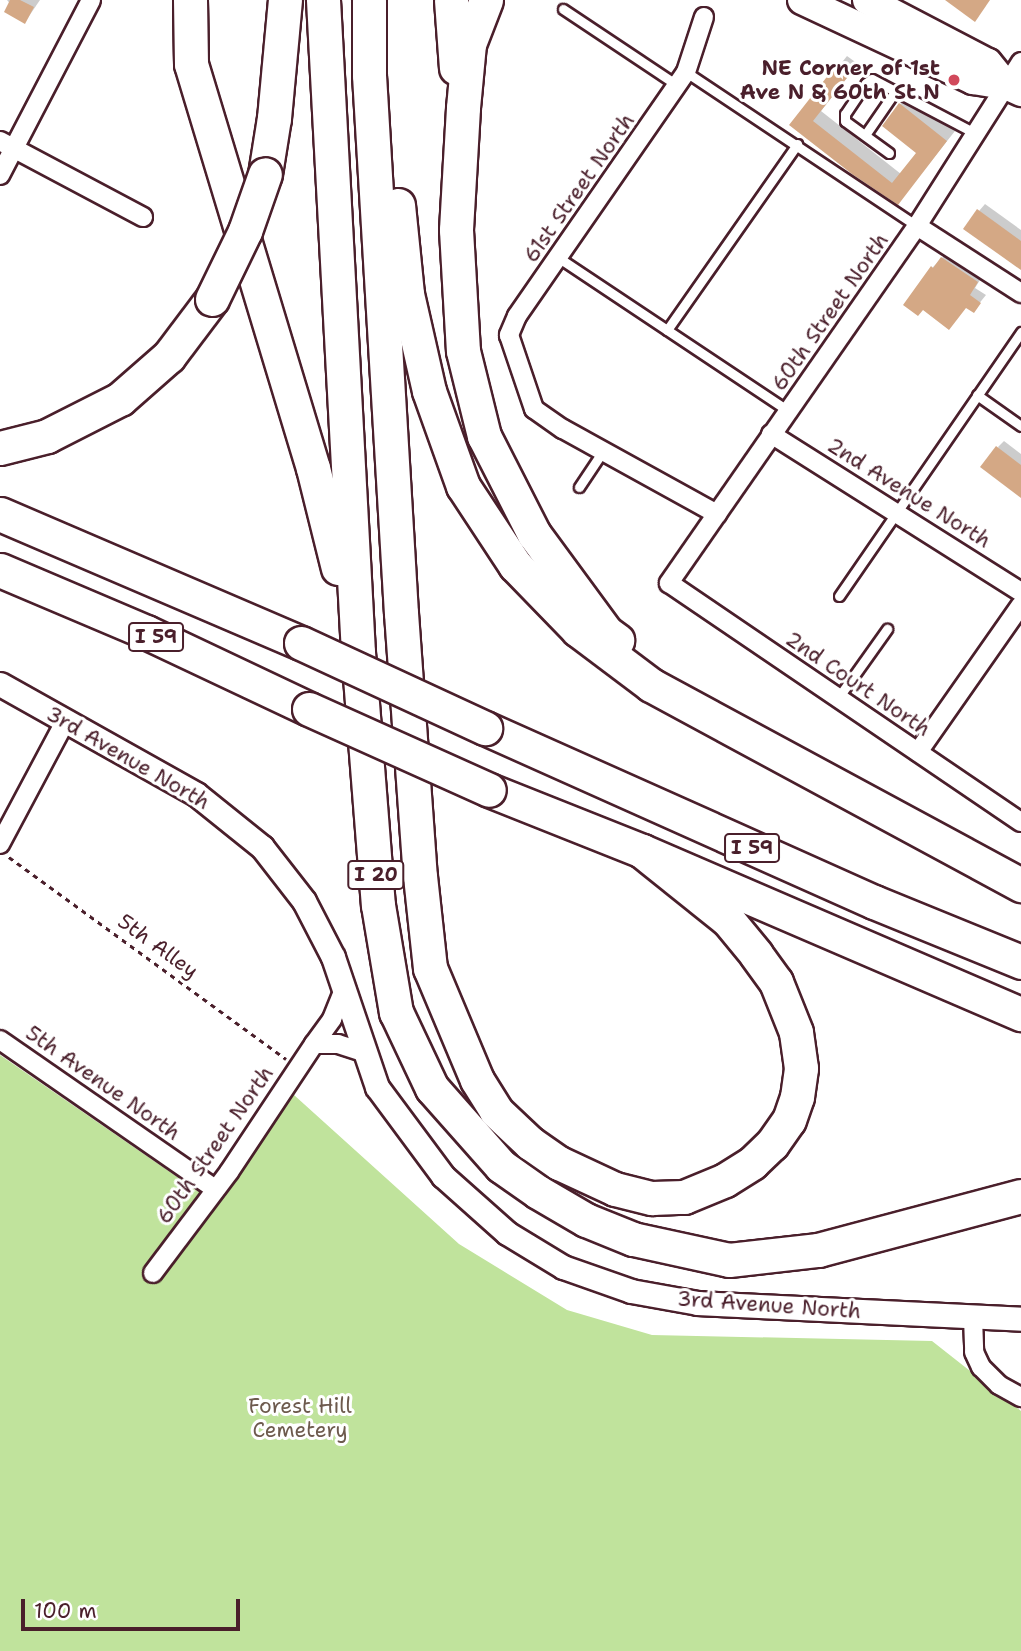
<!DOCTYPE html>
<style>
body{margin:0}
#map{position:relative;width:1021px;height:1651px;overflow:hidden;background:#fff;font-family:"Shantell Sans",sans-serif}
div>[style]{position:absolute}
.green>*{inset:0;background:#c0e39c}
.shadow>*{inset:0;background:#0003}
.building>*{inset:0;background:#d4a885}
.path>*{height:2.5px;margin-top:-1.25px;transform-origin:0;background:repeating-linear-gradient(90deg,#4a1f2b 0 5px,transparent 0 10px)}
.roads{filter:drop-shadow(2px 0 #4a1f2b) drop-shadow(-2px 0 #4a1f2b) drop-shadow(0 2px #4a1f2b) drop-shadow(0 -2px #4a1f2b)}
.service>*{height:9px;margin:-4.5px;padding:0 4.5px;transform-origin:4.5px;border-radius:4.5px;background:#fff}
.minor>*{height:18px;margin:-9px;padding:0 9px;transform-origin:9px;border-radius:9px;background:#fff}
.tertiary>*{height:23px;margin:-11.5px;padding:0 11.5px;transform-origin:11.5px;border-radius:11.5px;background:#fff}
.primary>*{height:28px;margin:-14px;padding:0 14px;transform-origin:14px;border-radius:14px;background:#fff}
.motorway>*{height:33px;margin:-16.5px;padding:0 16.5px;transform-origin:16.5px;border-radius:16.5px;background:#fff}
.bridges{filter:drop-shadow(2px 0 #4a1f2b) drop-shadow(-2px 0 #4a1f2b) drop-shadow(0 2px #4a1f2b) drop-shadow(0 -2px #4a1f2b)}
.motorway-bridge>*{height:33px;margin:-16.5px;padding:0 16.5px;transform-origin:16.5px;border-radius:16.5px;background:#fff}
.dots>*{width:19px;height:19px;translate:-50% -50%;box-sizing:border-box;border:4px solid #fff;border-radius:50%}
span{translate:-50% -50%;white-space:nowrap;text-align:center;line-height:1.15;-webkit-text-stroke:6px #fff;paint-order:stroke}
.shield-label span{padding:2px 5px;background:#fff;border:2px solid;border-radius:5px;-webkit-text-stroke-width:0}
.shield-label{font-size:19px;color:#4a1f2b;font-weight:700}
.poi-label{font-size:21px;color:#4a1f2b;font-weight:700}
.right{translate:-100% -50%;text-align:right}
.street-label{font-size:21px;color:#4a1f2b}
.park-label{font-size:21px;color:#6d5a4d}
.scale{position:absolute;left:21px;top:1599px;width:219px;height:32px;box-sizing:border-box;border:4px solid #4a1f2b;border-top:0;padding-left:9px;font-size:21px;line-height:24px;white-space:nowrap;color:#4a1f2b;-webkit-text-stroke:5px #fff;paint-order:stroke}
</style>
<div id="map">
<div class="green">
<i style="clip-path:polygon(0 1055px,212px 1201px,294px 1095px,459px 1244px,567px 1310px,652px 1335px,932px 1341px,1021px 1411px,1021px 1651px,0 1651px)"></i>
</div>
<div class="shadow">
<i style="clip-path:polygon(7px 0,40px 0,25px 22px)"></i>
<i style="clip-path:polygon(847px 56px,858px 64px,821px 111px,901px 174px,918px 152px,900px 104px,909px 95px,955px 131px,906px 193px,792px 125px)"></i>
<i style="clip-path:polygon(985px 204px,1021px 230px,1021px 268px,979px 211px)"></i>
<i style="clip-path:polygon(949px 251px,983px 275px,975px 288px,986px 295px,973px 311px,932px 268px)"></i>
<i style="clip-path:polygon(1004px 441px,1021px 454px,1021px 496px,998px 447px)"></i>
</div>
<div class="building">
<i style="clip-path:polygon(10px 0,20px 0,34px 7px,25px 24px,4px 12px)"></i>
<i style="clip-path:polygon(945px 0,990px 0,975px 22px)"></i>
<i style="clip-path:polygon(837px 64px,850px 74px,813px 121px,892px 183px,916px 153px,882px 126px,899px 103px,947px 141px,898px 205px,852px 174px,789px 125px)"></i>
<i style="clip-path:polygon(977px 209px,1021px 241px,1021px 270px,963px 229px)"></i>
<i style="clip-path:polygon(941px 257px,978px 282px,970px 295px,981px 303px,974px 313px,966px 308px,949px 330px,923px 310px,918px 316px,903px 305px,931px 266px,933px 268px)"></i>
<i style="clip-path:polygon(996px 446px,1021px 465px,1021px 498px,980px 467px)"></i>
</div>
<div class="path">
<i style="left:9px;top:857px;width:343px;rotate:36.1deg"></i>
</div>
<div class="roads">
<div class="service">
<i style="left:563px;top:9px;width:137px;rotate:33.7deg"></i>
<i style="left:686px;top:72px;width:278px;rotate:33.7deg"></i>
<i style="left:865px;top:135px;width:55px;rotate:-55.4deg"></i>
<i style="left:889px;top:153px;width:54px;rotate:-144deg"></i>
<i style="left:845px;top:121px;width:7px;rotate:-90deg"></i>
<i style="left:845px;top:114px;width:37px;rotate:-56deg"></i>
<i style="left:866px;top:83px;width:7px;rotate:-34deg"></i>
<i style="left:872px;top:79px;width:116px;rotate:27.7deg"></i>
<i style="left:559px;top:258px;width:275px;rotate:33.7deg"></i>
<i style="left:667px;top:330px;width:227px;rotate:-55deg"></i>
<i style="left:977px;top:395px;width:54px;rotate:35.2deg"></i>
<i style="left:579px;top:487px;width:43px;rotate:-56.3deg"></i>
<i style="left:839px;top:596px;width:321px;rotate:-55.4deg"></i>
<i style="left:838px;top:698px;width:85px;rotate:-54.6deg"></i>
</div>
<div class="minor">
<i style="left:704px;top:17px;width:58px;rotate:108.1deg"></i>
<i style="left:686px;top:72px;width:297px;rotate:124.7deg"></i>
<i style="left:517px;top:316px;width:21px;rotate:113deg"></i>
<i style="left:509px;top:335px;width:78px;rotate:71.3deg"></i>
<i style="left:534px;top:409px;width:35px;rotate:35deg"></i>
<i style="left:563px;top:429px;width:176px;rotate:28.9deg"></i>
<i style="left:1021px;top:62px;width:194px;rotate:122.4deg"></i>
<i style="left:917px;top:226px;width:435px;rotate:124.8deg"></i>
<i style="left:669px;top:583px;width:425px;rotate:34.2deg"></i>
<i style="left:0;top:141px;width:162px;rotate:28deg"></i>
<i style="left:0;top:175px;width:197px;rotate:-62.5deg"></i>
<i style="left:917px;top:226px;width:124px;rotate:32.8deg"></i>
<i style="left:771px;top:434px;width:296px;rotate:32.3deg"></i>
<i style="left:918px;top:752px;width:179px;rotate:-55deg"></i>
<i style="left:0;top:844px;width:138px;rotate:-62deg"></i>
<i style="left:0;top:1040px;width:262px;rotate:34.7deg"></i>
<i style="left:314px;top:1044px;width:31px;rotate:-54deg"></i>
<i style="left:332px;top:1019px;width:29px;rotate:-68deg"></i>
<i style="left:153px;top:1273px;width:126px;rotate:-53deg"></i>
<i style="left:229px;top:1172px;width:154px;rotate:-56.4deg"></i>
<i style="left:314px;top:1044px;width:24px"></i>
<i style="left:338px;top:1044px;width:26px;rotate:18deg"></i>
<i style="left:973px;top:1317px;width:35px;rotate:88deg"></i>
<i style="left:974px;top:1352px;width:17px;rotate:65deg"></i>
<i style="left:981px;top:1367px;width:25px;rotate:45deg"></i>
<i style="left:999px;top:1385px;width:25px;rotate:29deg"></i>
</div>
<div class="tertiary">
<i style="left:0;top:684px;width:225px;rotate:29.3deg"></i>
<i style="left:196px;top:794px;width:85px;rotate:38.8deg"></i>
<i style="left:262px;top:847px;width:68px;rotate:52.1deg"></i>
<i style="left:304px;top:901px;width:63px;rotate:62.6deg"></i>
<i style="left:333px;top:957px;width:137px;rotate:71.3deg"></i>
<i style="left:377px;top:1087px;width:111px;rotate:53.4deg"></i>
<i style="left:443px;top:1176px;width:86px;rotate:41.7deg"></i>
<i style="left:507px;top:1233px;width:66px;rotate:31.3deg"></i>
<i style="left:563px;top:1267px;width:72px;rotate:19.4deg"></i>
<i style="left:631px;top:1291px;width:68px;rotate:10.2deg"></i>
<i style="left:698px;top:1303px;width:323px;rotate:2.8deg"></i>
</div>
<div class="primary">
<i style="left:802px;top:0;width:189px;rotate:25.1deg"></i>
<i style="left:973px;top:80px;width:33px;rotate:9deg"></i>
<i style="left:1006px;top:85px;width:17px;rotate:25deg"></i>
<i style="left:867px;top:0;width:136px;rotate:27.5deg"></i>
<i style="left:988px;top:63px;width:28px;rotate:51deg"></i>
</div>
<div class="motorway">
<i style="left:190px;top:0;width:64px;rotate:89.1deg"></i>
<i style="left:191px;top:64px;width:422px;rotate:73.2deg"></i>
<i style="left:313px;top:468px;width:103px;rotate:76deg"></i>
<i style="left:323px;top:0;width:653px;rotate:86.93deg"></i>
<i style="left:358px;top:652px;width:254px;rotate:85.5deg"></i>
<i style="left:378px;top:905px;width:109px;rotate:80.5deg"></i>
<i style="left:396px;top:1012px;width:84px;rotate:64.7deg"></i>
<i style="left:432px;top:1088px;width:104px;rotate:48.5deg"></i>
<i style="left:501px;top:1166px;width:45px;rotate:35.1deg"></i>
<i style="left:538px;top:1192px;width:56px;rotate:30.3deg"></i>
<i style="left:586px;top:1220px;width:51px;rotate:22deg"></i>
<i style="left:633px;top:1239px;width:98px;rotate:12.3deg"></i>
<i style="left:729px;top:1260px;width:90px;rotate:-6.4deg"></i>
<i style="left:818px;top:1250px;width:210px;rotate:-14.9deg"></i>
<i style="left:369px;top:0;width:75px;rotate:90deg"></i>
<i style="left:369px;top:75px;width:539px;rotate:86.6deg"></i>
<i style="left:401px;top:613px;width:264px;rotate:85.9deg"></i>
<i style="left:420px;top:876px;width:93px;rotate:83.8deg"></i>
<i style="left:430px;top:968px;width:121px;rotate:67.2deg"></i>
<i style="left:477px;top:1080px;width:36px;rotate:58deg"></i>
<i style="left:496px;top:1111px;width:47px;rotate:43.3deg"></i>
<i style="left:530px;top:1143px;width:35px;rotate:35deg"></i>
<i style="left:559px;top:1163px;width:62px;rotate:24.9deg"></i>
<i style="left:615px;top:1189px;width:38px;rotate:14deg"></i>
<i style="left:652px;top:1198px;width:32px;rotate:-2deg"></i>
<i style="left:684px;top:1197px;width:44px;rotate:-22.5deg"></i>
<i style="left:725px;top:1180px;width:32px;rotate:-32deg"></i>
<i style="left:752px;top:1163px;width:28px;rotate:-44deg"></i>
<i style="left:772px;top:1144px;width:29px;rotate:-55deg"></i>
<i style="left:789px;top:1120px;width:24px;rotate:-71deg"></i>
<i style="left:797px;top:1097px;width:29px;rotate:-82deg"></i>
<i style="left:801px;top:1068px;width:36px;rotate:-98deg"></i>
<i style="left:796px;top:1032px;width:54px;rotate:-111.8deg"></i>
<i style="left:776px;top:982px;width:34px;rotate:-126deg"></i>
<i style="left:756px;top:954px;width:44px;rotate:-129.5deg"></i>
<i style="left:728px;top:920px;width:110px;rotate:-141.3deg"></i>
<i style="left:451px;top:0;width:68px;rotate:85.8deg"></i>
<i style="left:486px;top:0;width:47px;rotate:111.1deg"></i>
<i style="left:469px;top:44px;width:64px;rotate:95.4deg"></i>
<i style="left:463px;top:108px;width:122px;rotate:93.3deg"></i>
<i style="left:456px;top:230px;width:121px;rotate:86.7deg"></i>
<i style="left:463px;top:351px;width:88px;rotate:76.1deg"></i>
<i style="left:484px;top:436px;width:110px;rotate:63deg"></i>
<i style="left:534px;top:534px;width:122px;rotate:53.7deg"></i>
<i style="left:606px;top:632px;width:14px;rotate:36deg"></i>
<i style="left:265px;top:174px;width:57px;rotate:-80.9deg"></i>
<i style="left:274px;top:118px;width:119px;rotate:-84.7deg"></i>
<i style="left:398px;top:205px;width:89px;rotate:84.2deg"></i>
<i style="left:407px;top:294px;width:99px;rotate:77.2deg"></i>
<i style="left:429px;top:391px;width:101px;rotate:70.3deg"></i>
<i style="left:463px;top:486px;width:95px;rotate:56.6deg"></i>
<i style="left:515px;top:565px;width:91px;rotate:45.9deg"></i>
<i style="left:578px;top:630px;width:91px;rotate:37deg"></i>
<i style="left:651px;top:685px;width:421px;rotate:28.4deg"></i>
<i style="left:0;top:448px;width:49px;rotate:-14.3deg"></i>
<i style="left:47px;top:436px;width:82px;rotate:-26.9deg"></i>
<i style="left:120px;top:399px;width:65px;rotate:-41.3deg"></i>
<i style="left:169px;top:356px;width:71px;rotate:-53deg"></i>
<i style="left:0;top:514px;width:327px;rotate:23.2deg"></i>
<i style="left:0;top:570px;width:159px;rotate:23deg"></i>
<i style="left:146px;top:632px;width:180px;rotate:25.3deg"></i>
<i style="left:485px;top:728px;width:426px;rotate:24.1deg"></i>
<i style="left:874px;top:902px;width:159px;rotate:22.2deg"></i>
<i style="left:489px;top:790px;width:165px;rotate:21.7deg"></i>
<i style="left:642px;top:851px;width:413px;rotate:23.3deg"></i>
</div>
</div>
<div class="bridges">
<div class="motorway-bridge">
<i style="left:212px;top:299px;width:76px;rotate:-64.1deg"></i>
<i style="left:245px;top:231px;width:60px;rotate:-70.7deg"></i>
<i style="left:301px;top:643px;width:203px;rotate:24.8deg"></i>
<i style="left:309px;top:709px;width:197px;rotate:24.2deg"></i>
</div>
</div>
<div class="dots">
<i style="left:954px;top:80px;background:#d1495b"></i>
</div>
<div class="shield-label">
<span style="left:156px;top:637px">I 59</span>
<span style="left:752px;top:848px">I 59</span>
<span style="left:376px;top:875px">I 20</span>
</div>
<div class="poi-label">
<span class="right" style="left:940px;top:80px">NE Corner of 1st<br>Ave N &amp; 60th St N</span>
</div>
<div class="street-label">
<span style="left:579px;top:188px;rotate:-55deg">61st Street North</span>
<span style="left:830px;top:312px;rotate:-55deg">60th Street North</span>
<span style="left:909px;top:493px;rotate:32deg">2nd Avenue North</span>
<span style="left:858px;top:684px;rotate:34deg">2nd Court North</span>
<span style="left:128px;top:758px;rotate:30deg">3rd Avenue North</span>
<span style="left:158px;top:946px;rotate:36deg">5th Alley</span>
<span style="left:103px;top:1083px;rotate:35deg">5th Avenue North</span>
<span style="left:215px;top:1145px;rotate:-55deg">60th Street North</span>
<span style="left:769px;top:1305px;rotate:4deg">3rd Avenue North</span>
</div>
<div class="park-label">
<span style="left:300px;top:1418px">Forest Hill<br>Cemetery</span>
</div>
<div class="scale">100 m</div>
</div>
